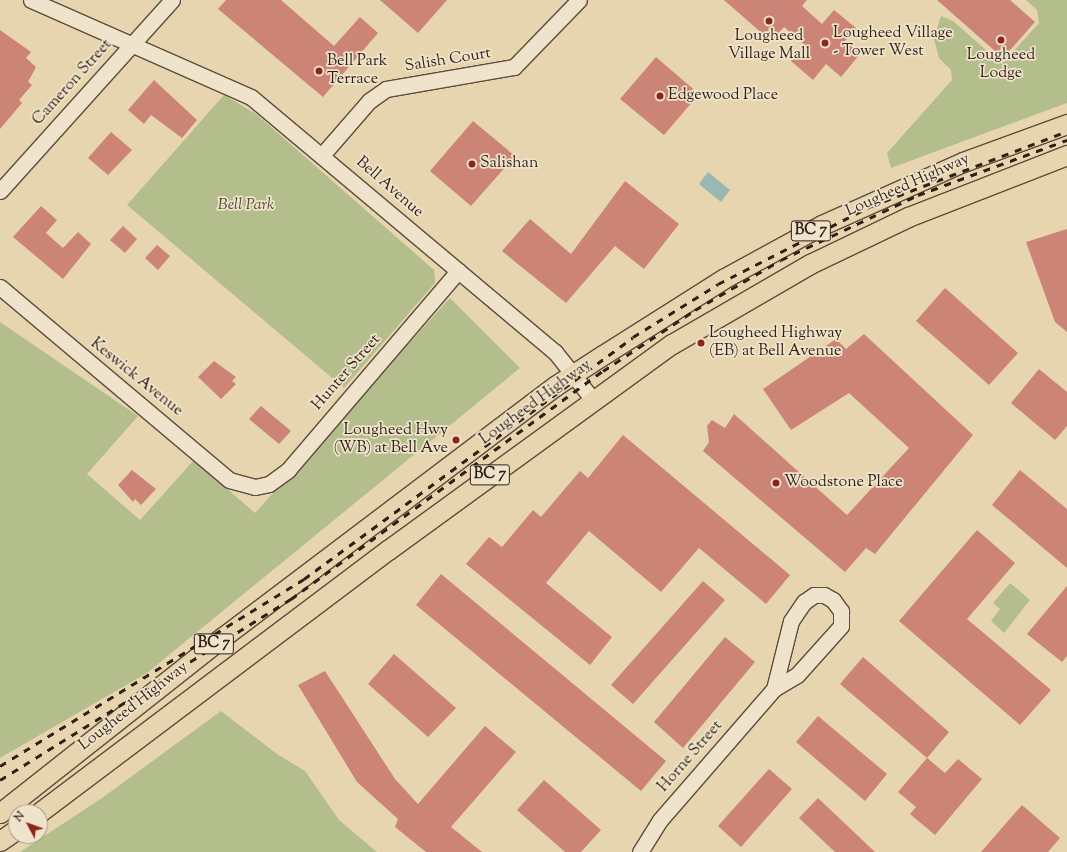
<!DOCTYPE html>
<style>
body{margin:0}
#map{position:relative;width:1067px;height:852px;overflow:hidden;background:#e7d5af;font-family:"Sorts Mill Goudy",serif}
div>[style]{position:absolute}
.green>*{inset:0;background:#b3be8c}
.water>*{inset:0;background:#98b8b1}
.building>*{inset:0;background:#cc8477}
.roads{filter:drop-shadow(1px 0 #5e4c3c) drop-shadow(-1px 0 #5e4c3c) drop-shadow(0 1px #5e4c3c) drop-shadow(0 -1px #5e4c3c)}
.minor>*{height:15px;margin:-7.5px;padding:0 7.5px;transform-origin:7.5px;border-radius:7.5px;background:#efe4cb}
.major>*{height:19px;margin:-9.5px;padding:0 9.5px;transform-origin:9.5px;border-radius:9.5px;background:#e7d5af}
.rail>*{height:3px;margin-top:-1.5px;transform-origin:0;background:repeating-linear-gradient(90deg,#301f15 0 7px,transparent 0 14px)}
.dots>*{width:11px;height:11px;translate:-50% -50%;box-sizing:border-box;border:2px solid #efe4cb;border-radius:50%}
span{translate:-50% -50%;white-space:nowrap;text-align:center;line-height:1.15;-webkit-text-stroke:3.5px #efe4cb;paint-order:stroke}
.shield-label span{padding:1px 3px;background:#efe4cb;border:1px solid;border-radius:3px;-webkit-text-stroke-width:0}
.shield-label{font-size:15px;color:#301f15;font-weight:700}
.poi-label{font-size:16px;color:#301f15}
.left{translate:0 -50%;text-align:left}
.right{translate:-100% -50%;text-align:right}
.street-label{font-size:16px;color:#301f15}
.park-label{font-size:16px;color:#514733;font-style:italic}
.north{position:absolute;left:8px;top:804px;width:40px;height:40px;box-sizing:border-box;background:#efe4cb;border:1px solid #a39582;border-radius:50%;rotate:311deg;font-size:11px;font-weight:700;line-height:16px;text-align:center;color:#301f15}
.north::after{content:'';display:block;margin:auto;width:14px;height:18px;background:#8f2418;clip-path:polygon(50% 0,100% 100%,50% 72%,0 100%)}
</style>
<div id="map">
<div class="green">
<i style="clip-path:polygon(1026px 0,1067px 0,1067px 103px,891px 168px,887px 153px,952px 80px,951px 70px,939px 58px,934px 39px,941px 16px,953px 21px,1002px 64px,1039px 23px,1037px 10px)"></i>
<i style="clip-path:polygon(224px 95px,256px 114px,434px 270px,435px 283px,344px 388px,127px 205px)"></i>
<i style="clip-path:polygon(450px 298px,520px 368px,147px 673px,0 758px,0 322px,138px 416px,87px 474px,140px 520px,194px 460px,255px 513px)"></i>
<i style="clip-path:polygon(1010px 583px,1030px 600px,1004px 633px,991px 621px,1000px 609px,993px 603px)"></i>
<i style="clip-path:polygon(221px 711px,277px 754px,305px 771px,339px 820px,377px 852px,20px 852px,102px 798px)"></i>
</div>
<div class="water">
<i style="clip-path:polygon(708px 172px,730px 190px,721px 202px,699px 184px)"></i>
</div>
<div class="building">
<i style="clip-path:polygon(226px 0,281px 0,334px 46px,360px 17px,378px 33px,323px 97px,218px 9px)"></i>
<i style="clip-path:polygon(380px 0,447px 0,418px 33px)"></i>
<i style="clip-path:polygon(724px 0,807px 0,802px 6px,822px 24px,834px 10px,856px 28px,845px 41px,860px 54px,841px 77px,826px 64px,813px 80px,791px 61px,805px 45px,784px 27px,771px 41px)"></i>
<i style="clip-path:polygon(937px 0,1010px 0,1035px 22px,1003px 58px)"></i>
<i style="clip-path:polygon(0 30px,31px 52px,26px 58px,36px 67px,28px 82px,32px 85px,19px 100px,22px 103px,0 129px)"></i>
<i style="clip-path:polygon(656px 57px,699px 94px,664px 135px,620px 99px)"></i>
<i style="clip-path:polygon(154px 80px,197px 120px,182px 138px,151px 115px,144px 124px,128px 110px)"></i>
<i style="clip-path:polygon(473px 121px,515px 156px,471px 206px,430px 171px)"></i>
<i style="clip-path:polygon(111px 132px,132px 150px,108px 175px,88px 158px)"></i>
<i style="clip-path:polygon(625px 181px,679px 224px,644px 269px,615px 246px,566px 303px,502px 251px,530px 219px,571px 254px)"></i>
<i style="clip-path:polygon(41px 206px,57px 220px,46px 233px,63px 248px,78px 232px,91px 244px,63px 279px,13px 237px)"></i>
<i style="clip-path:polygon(123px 226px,137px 239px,125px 253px,110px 240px)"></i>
<i style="clip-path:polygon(1067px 229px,1067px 332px,1055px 322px,1026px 242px)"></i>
<i style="clip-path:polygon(157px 245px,170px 256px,158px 270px,145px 258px)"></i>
<i style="clip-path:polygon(945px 288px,1018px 353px,989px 385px,916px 321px)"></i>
<i style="clip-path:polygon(864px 334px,973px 435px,875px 554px,866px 548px,845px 572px,703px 451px,709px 442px,707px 426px,712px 420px,725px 428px,734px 414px,847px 515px,909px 448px,849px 393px,791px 430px,763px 389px,836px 339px,846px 349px)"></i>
<i style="clip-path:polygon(214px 361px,236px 377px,232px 381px,236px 384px,221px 399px,198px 377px)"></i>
<i style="clip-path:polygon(1039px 369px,1067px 392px,1067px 426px,1055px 440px,1011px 403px)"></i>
<i style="clip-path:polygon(261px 406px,291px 431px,279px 444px,249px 419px)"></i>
<i style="clip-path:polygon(623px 435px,790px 575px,766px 604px,699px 548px,661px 592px,589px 531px,546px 583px,612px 637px,590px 665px,466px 564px,489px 537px,502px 547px,533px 510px,541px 517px,580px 471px,588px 478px)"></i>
<i style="clip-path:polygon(132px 470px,156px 489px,141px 505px,135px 499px,133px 502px,118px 485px)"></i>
<i style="clip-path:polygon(1020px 470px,1067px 509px,1067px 568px,992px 505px)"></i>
<i style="clip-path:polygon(977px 530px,1015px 563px,967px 619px,1051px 690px,1020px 725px,899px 621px)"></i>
<i style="clip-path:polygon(441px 574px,666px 761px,641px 791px,416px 605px)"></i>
<i style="clip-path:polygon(703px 581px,725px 600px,633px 704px,611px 685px)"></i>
<i style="clip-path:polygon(1067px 586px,1067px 656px,1062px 662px,1027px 634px)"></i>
<i style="clip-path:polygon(725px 637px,755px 662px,683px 748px,654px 722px)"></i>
<i style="clip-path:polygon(394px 654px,456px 708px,428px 737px,368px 684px)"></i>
<i style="clip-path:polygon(863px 657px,949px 732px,927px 758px,840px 684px)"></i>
<i style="clip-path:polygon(325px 671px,395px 779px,418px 804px,485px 726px,516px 752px,451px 827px,482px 852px,426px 852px,395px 827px,398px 819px,357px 782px,298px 685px)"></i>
<i style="clip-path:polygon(818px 716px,887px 774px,865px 801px,796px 742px)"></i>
<i style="clip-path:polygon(927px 758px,945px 773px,958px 759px,982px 779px,935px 835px,910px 814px,916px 807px,898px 792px)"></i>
<i style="clip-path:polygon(769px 769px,792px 789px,741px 847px,718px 826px)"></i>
<i style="clip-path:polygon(544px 780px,601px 830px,581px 852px,565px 852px,517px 810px)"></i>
<i style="clip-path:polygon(818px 798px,875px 852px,835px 852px,799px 818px)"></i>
<i style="clip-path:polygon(1022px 805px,1060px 838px,1048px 852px,981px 852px)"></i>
</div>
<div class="roads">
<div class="minor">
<i style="left:31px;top:0;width:240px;rotate:23.8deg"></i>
<i style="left:251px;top:97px;width:397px;rotate:40deg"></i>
<i style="left:555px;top:352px;width:61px;rotate:51.6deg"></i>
<i style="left:323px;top:154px;width:70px;rotate:-49deg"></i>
<i style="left:369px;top:101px;width:21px;rotate:-35deg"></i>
<i style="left:386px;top:89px;width:130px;rotate:-9.8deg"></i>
<i style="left:514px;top:67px;width:93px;rotate:-45.9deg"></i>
<i style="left:0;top:191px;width:257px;rotate:-48deg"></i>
<i style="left:0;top:287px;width:299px;rotate:40.1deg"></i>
<i style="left:229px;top:480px;width:27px;rotate:15deg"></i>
<i style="left:255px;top:487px;width:14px;rotate:-12deg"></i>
<i style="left:269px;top:484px;width:24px;rotate:-36deg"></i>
<i style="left:288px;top:470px;width:262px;rotate:-49.5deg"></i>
<i style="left:814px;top:595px;width:10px"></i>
<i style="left:824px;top:595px;width:10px;rotate:29deg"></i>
<i style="left:833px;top:600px;width:14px;rotate:54deg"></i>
<i style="left:841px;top:611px;width:15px;rotate:90deg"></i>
<i style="left:841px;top:626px;width:66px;rotate:131.9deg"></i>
<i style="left:797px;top:675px;width:27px;rotate:149deg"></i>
<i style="left:774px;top:689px;width:70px;rotate:-76deg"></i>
<i style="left:791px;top:621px;width:23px;rotate:-56deg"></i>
<i style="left:804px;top:602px;width:12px;rotate:-35deg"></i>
<i style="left:640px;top:852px;width:38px;rotate:-58deg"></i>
<i style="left:660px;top:820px;width:174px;rotate:-49deg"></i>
</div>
<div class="major">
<i style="left:40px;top:812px;width:436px;rotate:-37deg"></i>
<i style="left:388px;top:550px;width:351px;rotate:-36deg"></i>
<i style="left:672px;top:344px;width:160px;rotate:-30.1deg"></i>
<i style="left:810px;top:264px;width:109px;rotate:-25.6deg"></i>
<i style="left:908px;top:217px;width:171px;rotate:-21.3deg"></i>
<i style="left:0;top:813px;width:284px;rotate:-38.3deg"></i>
<i style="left:223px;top:637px;width:416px;rotate:-37.1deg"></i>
<i style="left:555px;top:386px;width:57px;rotate:-32.9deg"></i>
<i style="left:603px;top:355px;width:142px;rotate:-32.3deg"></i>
<i style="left:723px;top:279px;width:113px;rotate:-28.6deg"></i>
<i style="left:822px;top:225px;width:154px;rotate:-24.1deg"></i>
<i style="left:963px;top:162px;width:111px;rotate:-20.1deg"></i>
<i style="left:0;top:841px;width:19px;rotate:-35deg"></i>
</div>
</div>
<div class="rail">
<i style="left:0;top:766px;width:357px;rotate:-31.6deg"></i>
<i style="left:304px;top:579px;width:408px;rotate:-36.3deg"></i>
<i style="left:633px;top:337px;width:100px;rotate:-31.9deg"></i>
<i style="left:718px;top:284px;width:172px;rotate:-27deg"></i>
<i style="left:871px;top:206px;width:210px;rotate:-20.9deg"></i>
<i style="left:0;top:780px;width:343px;rotate:-31.9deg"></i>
<i style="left:291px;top:599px;width:386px;rotate:-36.2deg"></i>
<i style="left:603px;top:371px;width:110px;rotate:-33.5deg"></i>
<i style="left:695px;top:310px;width:99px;rotate:-30.2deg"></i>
<i style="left:781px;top:260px;width:152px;rotate:-25.4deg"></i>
<i style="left:918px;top:195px;width:159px;rotate:-20.3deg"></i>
</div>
<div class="dots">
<i style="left:769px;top:21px;background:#8f2418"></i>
<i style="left:1001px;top:40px;background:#8f2418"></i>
<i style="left:825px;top:43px;background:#8f2418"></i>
<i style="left:319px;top:71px;background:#8f2418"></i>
<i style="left:660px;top:96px;background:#8f2418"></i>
<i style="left:472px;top:164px;background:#8f2418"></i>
<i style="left:701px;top:343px;background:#8f2418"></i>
<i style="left:456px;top:440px;background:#8f2418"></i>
<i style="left:776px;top:483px;background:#8f2418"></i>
</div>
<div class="shield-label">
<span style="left:811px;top:231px">BC 7</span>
<span style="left:490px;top:475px">BC 7</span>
<span style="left:214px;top:644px">BC 7</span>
</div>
<div class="poi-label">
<span class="left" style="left:833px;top:43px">Lougheed Village<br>- Tower West</span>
<span style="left:769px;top:46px">Lougheed<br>Village Mall</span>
<span style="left:1001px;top:65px">Lougheed<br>Lodge</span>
<span class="left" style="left:327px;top:71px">Bell Park<br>Terrace</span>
<span class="left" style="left:668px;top:96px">Edgewood Place</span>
<span class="left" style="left:480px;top:164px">Salishan</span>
<span class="left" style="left:709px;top:343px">Lougheed Highway<br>(EB) at Bell Avenue</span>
<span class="right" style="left:448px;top:440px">Lougheed Hwy<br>(WB) at Bell Ave</span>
<span class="left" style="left:784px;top:483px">Woodstone Place</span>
</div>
<div class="street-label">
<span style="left:448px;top:61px;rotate:-9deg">Salish Court</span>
<span style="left:73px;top:83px;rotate:-48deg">Cameron Street</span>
<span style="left:908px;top:186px;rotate:-24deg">Lougheed Highway</span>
<span style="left:389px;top:188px;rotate:41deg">Bell Avenue</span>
<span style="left:347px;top:373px;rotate:-49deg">Hunter Street</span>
<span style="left:136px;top:378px;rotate:39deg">Keswick Avenue</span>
<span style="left:536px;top:403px;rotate:-36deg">Lougheed Highway</span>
<span style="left:134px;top:707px;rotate:-38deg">Lougheed Highway</span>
<span style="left:691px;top:757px;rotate:-49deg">Horne Street</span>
</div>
<div class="park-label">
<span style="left:246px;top:206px">Bell Park</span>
</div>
<div class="north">N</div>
</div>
